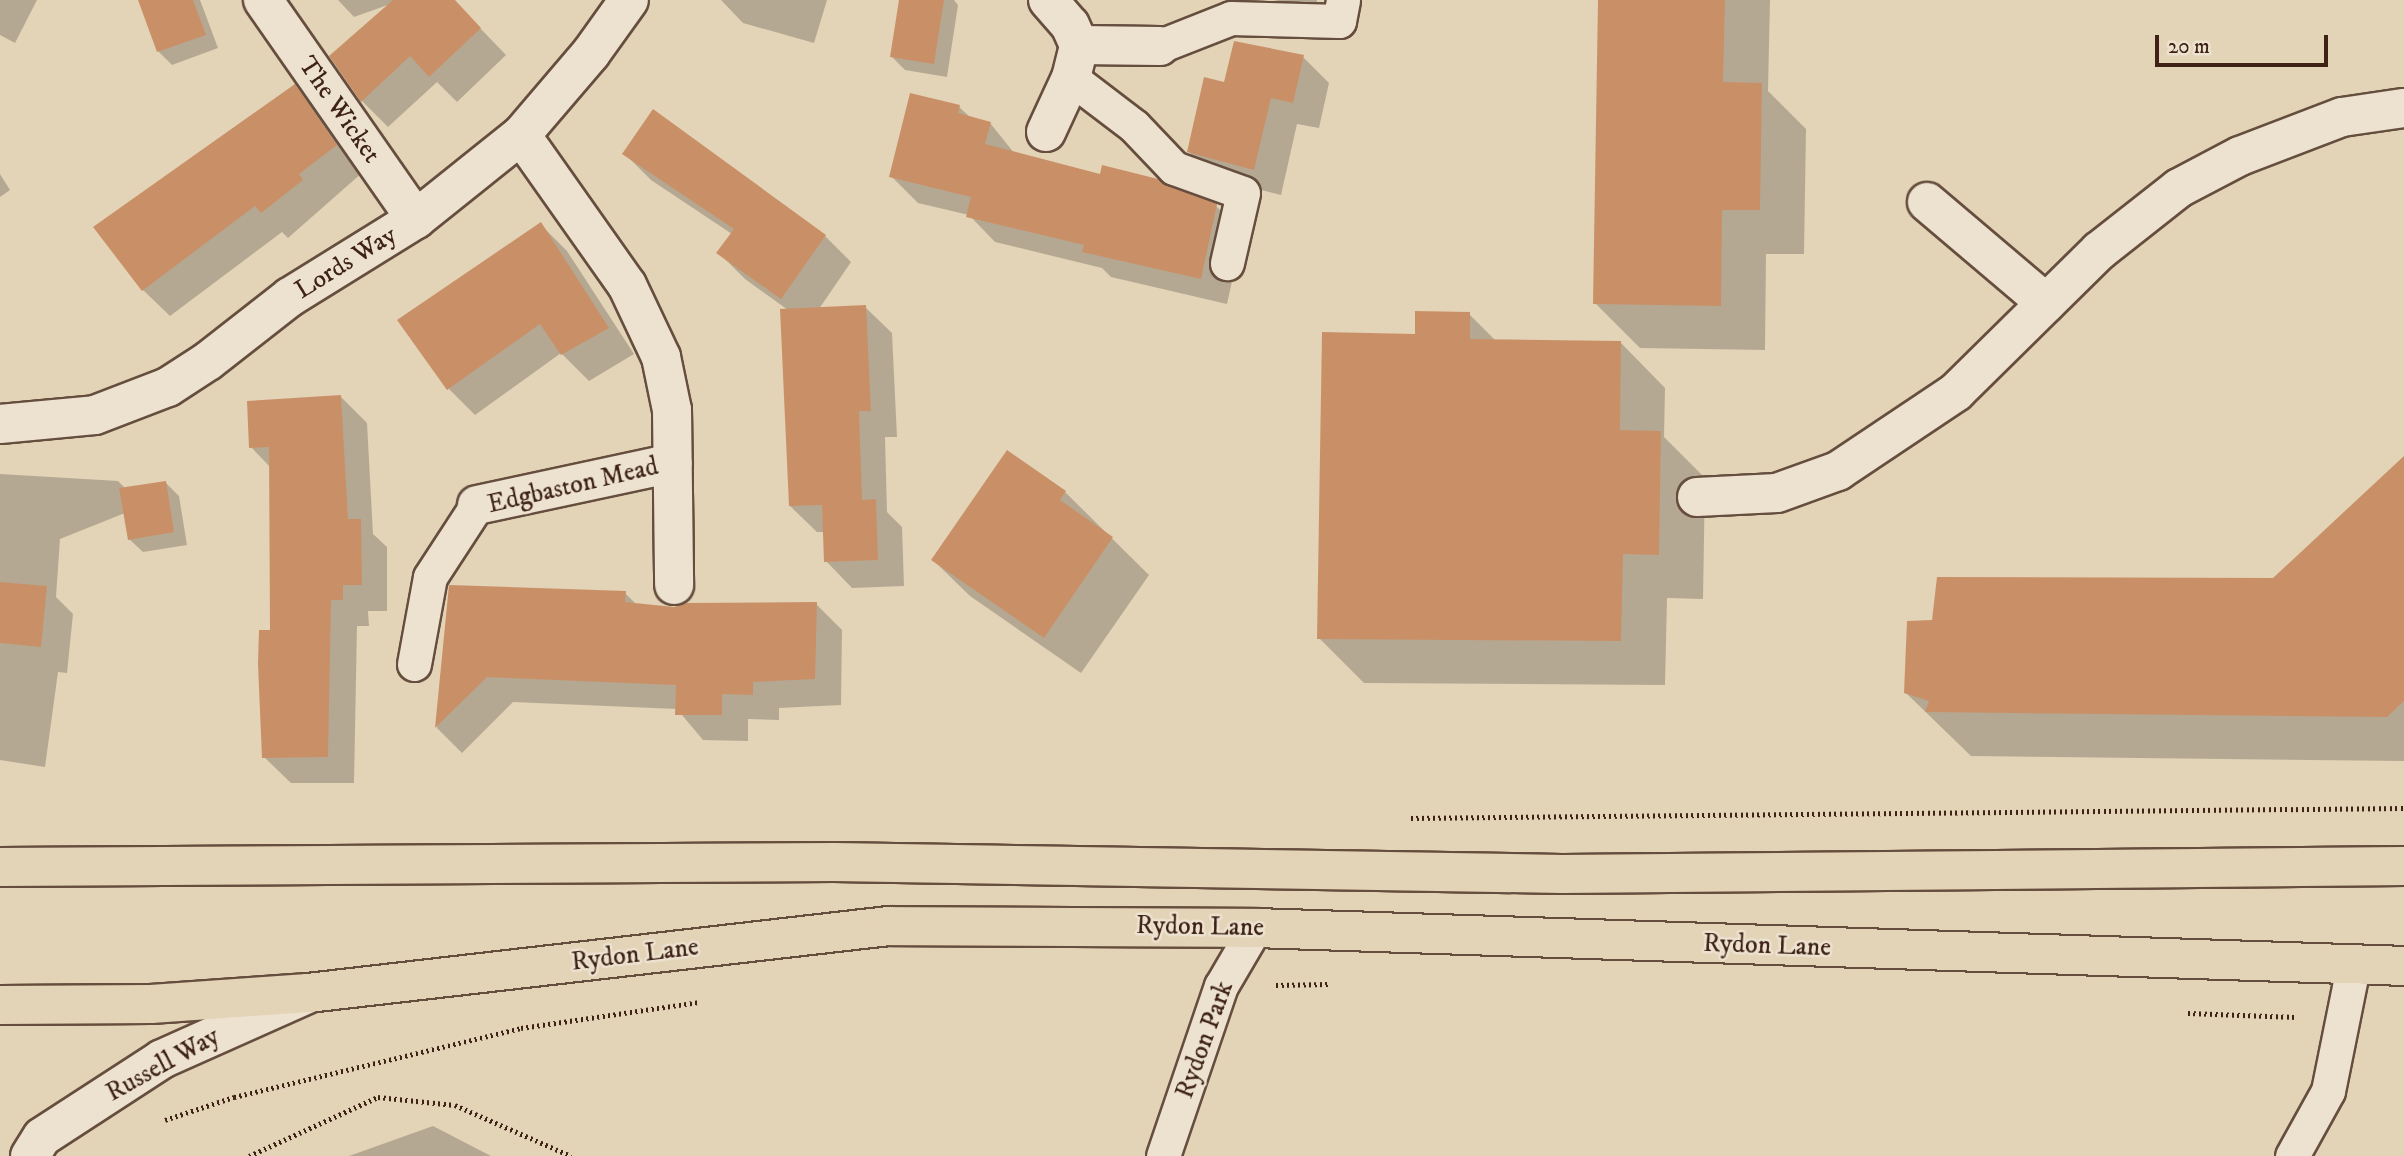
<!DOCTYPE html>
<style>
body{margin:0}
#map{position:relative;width:2404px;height:1156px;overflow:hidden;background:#e3d3b7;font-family:"IM FELL DW Pica",serif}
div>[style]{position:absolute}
.shadow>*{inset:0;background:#0003}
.building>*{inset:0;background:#c99068}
.path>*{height:4.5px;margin-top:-2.25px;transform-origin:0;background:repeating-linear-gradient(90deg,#3d2215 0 2px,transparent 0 5.5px)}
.roads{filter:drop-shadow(2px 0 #664e3e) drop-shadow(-2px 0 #664e3e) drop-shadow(0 2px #664e3e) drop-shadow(0 -2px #664e3e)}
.lane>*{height:33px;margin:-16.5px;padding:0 16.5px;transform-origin:16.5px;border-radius:16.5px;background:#ede2d0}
.street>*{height:38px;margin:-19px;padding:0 19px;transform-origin:19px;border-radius:19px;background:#ede2d0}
.primary>*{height:38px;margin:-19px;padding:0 19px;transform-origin:19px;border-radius:19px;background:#e3d3b7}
span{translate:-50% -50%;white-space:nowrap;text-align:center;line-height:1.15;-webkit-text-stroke:5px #ede2d0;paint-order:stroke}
.street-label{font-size:26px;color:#3d2215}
.scale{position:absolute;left:2155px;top:35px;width:173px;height:32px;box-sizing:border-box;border:4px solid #3d2215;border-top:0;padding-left:9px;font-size:21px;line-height:24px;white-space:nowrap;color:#3d2215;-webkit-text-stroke:5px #ede2d0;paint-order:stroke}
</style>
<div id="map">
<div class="shadow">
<i style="clip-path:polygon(0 0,37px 0,15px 43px,0 35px)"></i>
<i style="clip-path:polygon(140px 0,200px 0,218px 48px,172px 65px,159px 52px)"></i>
<i style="clip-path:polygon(338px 0,453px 0,506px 55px,457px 102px,437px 82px,388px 127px,362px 101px,396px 2px,354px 17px)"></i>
<i style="clip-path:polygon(721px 0,827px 0,814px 43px,743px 23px)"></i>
<i style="clip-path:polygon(900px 0,954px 0,958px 5px,947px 77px,905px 70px,892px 57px)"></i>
<i style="clip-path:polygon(1274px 0,1317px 0,1315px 10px)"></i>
<i style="clip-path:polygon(1600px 0,1770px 0,1768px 91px,1806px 129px,1804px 254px,1766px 254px,1765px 350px,1640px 348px,1595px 303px)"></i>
<i style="clip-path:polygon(1303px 57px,1329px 83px,1319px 128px,1297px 124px,1281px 195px,1215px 178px,1189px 152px,1225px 84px)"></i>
<i style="clip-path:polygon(295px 86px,321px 112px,363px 172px,288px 238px,282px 232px,170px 316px,143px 290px)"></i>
<i style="clip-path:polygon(959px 107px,971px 118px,990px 123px,1015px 154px,1216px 206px,1243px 232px,1227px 304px,1111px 277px,1102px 268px,995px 242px,969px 215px,918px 203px,891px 176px)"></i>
<i style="clip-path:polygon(624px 153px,825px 236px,851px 262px,819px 309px,865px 307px,892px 333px,897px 437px,885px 437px,887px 512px,902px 527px,904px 586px,852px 588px,826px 561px,825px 532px,817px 532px,790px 506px,788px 310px,745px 279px,719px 253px,732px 234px,651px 180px)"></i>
<i style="clip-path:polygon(0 174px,10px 190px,0 197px)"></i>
<i style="clip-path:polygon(540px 224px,567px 251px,634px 354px,589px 381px,561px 353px,475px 415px,449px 389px)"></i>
<i style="clip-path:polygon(1469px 314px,1496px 341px,1621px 343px,1665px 388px,1664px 437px,1705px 478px,1703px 599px,1667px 598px,1665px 685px,1364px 683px,1319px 638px)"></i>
<i style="clip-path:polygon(341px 397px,367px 423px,373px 534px,387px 547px,387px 611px,368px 611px,369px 626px,357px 626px,354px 783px,291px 783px,264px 757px,272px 632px,271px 468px,251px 447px)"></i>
<i style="clip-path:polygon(2404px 458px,2404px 761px,1971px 756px,1905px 692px,1933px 622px,2274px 579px)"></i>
<i style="clip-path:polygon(0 474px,118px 481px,125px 488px,166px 483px,179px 496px,187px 545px,143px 552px,129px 539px,125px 513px,60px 539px,56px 597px,73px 614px,67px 673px,58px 672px,45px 767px,0 760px)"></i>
<i style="clip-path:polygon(1065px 492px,1149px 575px,1081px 673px,970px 596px,933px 560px)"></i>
<i style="clip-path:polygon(450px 587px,625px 593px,637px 605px,674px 609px,816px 604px,842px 630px,841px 705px,779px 708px,779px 720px,748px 719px,748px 741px,703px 740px,677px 709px,513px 702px,462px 753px,437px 728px)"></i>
<i style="clip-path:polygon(433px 1126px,491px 1156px,349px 1156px)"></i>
</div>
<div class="building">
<i style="clip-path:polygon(138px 0,193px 0,206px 35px,157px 52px)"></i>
<i style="clip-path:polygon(393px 0,455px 0,481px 28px,429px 77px,410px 56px,361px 102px,329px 56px)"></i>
<i style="clip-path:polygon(899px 0,944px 0,934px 64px,890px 57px)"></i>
<i style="clip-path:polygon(1598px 0,1725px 0,1723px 82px,1762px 83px,1760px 210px,1722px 210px,1721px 306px,1593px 304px)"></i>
<i style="clip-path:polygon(1234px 41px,1304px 55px,1293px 103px,1271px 98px,1254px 170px,1187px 152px,1204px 77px,1224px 82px)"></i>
<i style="clip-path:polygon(295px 84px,337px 145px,299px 174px,303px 180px,261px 213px,255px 206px,142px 291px,93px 227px)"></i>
<i style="clip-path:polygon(910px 93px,960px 105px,958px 113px,991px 122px,985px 144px,1100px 174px,1102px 165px,1158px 179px,1217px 204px,1201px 279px,1082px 252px,1084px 245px,966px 217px,971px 197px,889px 177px)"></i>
<i style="clip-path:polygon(653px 109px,826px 235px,781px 299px,716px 253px,734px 229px,622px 154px)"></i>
<i style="clip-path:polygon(541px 222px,609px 328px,561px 355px,540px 324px,447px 390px,397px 320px)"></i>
<i style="clip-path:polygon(866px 305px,871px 411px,859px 411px,862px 500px,876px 499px,878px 560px,824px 562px,822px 505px,789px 506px,780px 309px)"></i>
<i style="clip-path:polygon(1415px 311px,1470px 312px,1470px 339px,1621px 341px,1620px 430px,1661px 431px,1659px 555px,1623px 554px,1621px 641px,1317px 639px,1322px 332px,1415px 334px)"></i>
<i style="clip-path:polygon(341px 395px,348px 519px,361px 519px,362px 585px,343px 585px,343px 600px,331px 600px,328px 757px,262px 758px,258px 664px,259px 630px,270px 630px,269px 447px,249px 448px,247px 401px)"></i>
<i style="clip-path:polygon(1007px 450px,1066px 491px,1060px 500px,1113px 537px,1044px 638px,931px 560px)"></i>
<i style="clip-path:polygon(2404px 456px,2404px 701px,2387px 717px,1925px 712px,1929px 701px,1904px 693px,1907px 621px,1932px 620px,1937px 577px,2273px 578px)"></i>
<i style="clip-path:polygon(166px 481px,174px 532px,128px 540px,119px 488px)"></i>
<i style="clip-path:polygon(0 582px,47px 586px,41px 647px,0 643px)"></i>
<i style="clip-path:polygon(449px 585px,626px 591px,625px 602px,674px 607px,686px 603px,817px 602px,815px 679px,753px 682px,753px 695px,722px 694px,722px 715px,675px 715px,676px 685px,487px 677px,435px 728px)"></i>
</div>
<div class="path">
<i style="left:1411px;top:818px;width:993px;rotate:-0.58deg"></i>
<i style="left:1276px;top:985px;width:54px;rotate:-1.1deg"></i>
<i style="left:2188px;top:1013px;width:107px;rotate:2.1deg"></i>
<i style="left:165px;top:1120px;width:73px;rotate:-18.4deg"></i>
<i style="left:234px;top:1097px;width:295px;rotate:-13.5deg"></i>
<i style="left:521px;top:1028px;width:181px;rotate:-8.3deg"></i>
<i style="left:249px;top:1156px;width:142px;rotate:-24.6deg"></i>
<i style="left:378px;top:1097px;width:77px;rotate:5.9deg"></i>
<i style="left:455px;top:1105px;width:127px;rotate:23.7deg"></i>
</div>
<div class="roads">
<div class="lane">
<i style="left:1160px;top:46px;width:76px;rotate:-21.5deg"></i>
<i style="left:1231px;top:18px;width:108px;rotate:1.6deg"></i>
<i style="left:1339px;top:21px;width:21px;rotate:-79deg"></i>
<i style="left:1071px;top:78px;width:79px;rotate:37.3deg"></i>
<i style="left:1134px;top:126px;width:58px;rotate:46.4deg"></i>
<i style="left:1174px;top:168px;width:73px;rotate:19.9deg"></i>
<i style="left:1243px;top:193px;width:72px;rotate:102.9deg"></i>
<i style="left:414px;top:664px;width:88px;rotate:-79.6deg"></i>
<i style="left:430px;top:577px;width:86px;rotate:-56.9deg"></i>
<i style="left:1163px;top:1156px;width:180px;rotate:-71.2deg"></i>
<i style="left:1221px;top:986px;width:67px;rotate:-59.6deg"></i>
<i style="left:2292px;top:1156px;width:74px;rotate:-61deg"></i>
<i style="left:2328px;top:1091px;width:126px;rotate:-78.6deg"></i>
</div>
<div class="street">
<i style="left:263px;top:0;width:267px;rotate:55.1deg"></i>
<i style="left:1048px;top:0;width:33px;rotate:49deg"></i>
<i style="left:1070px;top:25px;width:22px;rotate:66deg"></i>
<i style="left:1079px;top:45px;width:81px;rotate:0.7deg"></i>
<i style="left:1046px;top:132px;width:60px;rotate:-65.2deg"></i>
<i style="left:1071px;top:78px;width:34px;rotate:-76deg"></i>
<i style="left:521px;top:135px;width:184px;rotate:54.8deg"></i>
<i style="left:627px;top:285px;width:80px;rotate:64.7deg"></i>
<i style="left:661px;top:357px;width:54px;rotate:78.3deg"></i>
<i style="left:672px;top:410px;width:175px;rotate:89.3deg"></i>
<i style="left:1927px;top:202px;width:156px;rotate:40.3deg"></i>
<i style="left:0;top:424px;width:95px;rotate:-5.4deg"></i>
<i style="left:95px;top:415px;width:78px;rotate:-21deg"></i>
<i style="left:168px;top:387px;width:48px;rotate:-33deg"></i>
<i style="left:208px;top:361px;width:104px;rotate:-38deg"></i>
<i style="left:290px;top:297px;width:148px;rotate:-31.8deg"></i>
<i style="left:416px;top:219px;width:134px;rotate:-38.7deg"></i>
<i style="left:521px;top:135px;width:108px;rotate:-49.5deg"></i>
<i style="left:591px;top:53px;width:65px;rotate:-54.4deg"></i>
<i style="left:1697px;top:497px;width:80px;rotate:-2.9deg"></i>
<i style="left:1777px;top:493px;width:65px;rotate:-19.8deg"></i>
<i style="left:1838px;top:471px;width:142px;rotate:-33.8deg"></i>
<i style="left:1956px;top:392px;width:201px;rotate:-44.6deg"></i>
<i style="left:2099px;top:251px;width:102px;rotate:-38.2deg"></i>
<i style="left:2179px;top:188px;width:69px;rotate:-27.7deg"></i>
<i style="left:2240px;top:156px;width:109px;rotate:-20.9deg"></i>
<i style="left:2342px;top:117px;width:63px;rotate:-8.3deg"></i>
<i style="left:477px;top:505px;width:200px;rotate:-12.1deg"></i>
<i style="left:30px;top:1156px;width:22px;rotate:-58deg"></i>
<i style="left:42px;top:1137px;width:143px;rotate:-33deg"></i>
<i style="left:162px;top:1059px;width:159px;rotate:-24.1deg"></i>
</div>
<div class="primary">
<i style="left:0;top:867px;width:834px;rotate:-0.34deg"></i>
<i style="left:834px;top:862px;width:728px;rotate:0.94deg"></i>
<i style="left:1562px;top:874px;width:842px;rotate:-0.54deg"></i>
<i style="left:0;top:1005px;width:151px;rotate:-0.4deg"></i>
<i style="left:151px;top:1004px;width:157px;rotate:-4deg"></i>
<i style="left:308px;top:993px;width:585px;rotate:-6.58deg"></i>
<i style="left:889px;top:926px;width:366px;rotate:0.3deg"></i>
<i style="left:1255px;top:928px;width:1150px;rotate:1.89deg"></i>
</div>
</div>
<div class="street-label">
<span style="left:339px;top:110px;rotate:55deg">The Wicket</span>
<span style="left:346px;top:263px;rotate:-32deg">Lords Way</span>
<span style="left:573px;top:486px;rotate:-13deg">Edgbaston Mead</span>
<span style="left:1200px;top:927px;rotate:1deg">Rydon Lane</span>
<span style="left:1767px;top:946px;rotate:2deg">Rydon Lane</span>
<span style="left:635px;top:955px;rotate:-7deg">Rydon Lane</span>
<span style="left:1205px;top:1040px;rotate:-70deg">Rydon Park</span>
<span style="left:163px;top:1065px;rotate:-29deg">Russell Way</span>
</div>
<div class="scale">20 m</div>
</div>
